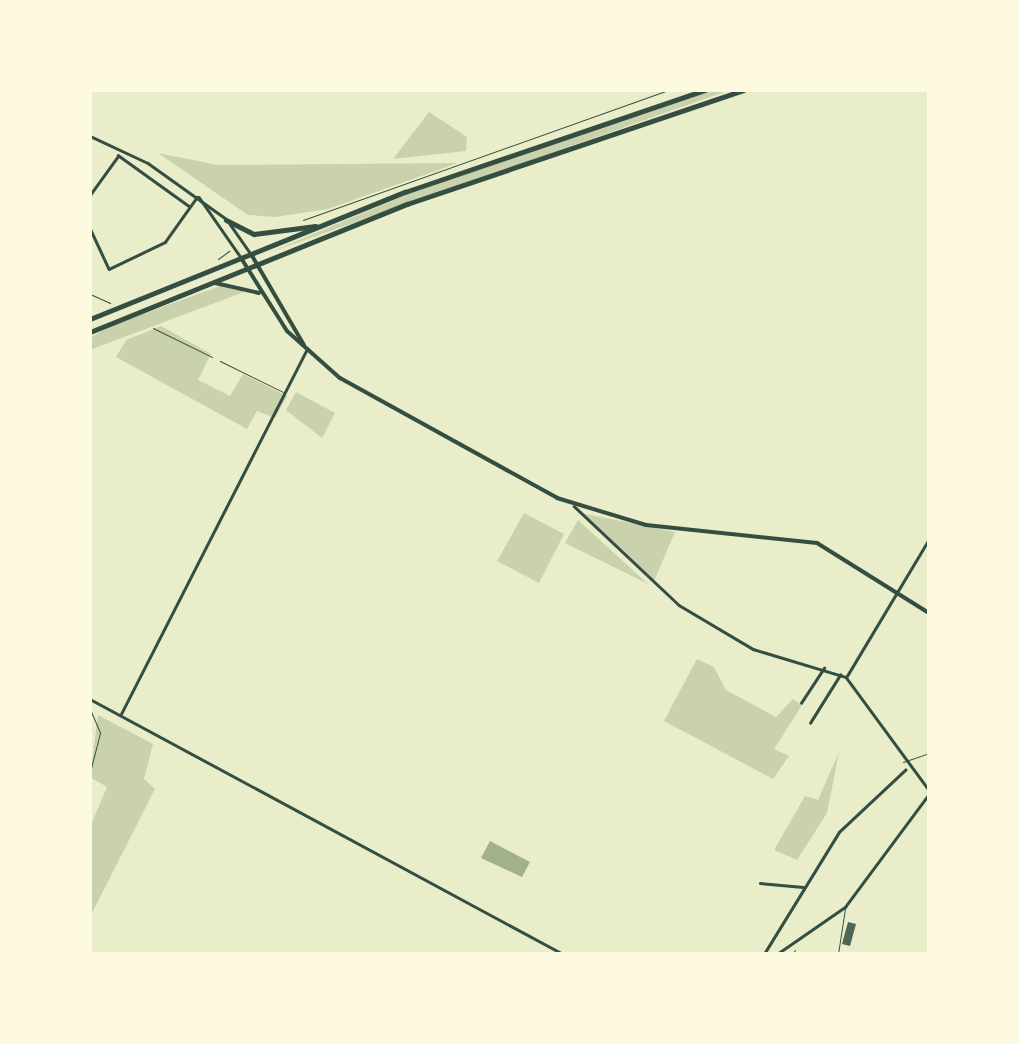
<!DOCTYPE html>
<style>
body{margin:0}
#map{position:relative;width:1019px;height:1044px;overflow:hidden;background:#e9edc9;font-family:Rubik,sans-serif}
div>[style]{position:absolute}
.green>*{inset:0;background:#cad2ad}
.water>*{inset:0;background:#a3b18a}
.building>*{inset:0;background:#4f6655}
.path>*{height:1px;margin:-0.5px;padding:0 0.5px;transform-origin:0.5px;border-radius:0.5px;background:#344e41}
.service>*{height:1px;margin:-0.5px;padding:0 0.5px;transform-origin:0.5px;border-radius:0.5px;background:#344e41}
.minor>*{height:2.5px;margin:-1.25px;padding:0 1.25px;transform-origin:1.25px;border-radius:1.25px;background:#344e41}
.tertiary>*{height:4px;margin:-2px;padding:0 2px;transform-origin:2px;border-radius:2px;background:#344e41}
.primary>*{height:5px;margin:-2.5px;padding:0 2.5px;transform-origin:2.5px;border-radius:2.5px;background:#344e41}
span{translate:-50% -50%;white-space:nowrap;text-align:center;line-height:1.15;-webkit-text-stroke:9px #fefae0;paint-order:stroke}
.frame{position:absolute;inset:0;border:92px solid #fefae0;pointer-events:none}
</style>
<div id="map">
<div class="green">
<i style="clip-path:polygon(714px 90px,730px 90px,268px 253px,406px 195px)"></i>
<i style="clip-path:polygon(429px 112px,467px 137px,466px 151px,393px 159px)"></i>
<i style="clip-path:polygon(158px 153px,218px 165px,458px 163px,328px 209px,275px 217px,248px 215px)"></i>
<i style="clip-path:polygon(220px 286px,244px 292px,90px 350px,90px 338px,110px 326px)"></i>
<i style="clip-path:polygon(161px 326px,211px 354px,198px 380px,230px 396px,243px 374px,287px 396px,275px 418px,257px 411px,247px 429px,116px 357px,126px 340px)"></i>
<i style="clip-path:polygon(296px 392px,335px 413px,322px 438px,286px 410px)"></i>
<i style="clip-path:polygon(524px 513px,564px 534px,539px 583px,497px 561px)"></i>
<i style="clip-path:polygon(581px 513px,675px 532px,654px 581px)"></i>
<i style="clip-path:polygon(578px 520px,648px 584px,565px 543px)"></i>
<i style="clip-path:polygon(697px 659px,714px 667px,726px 690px,776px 717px,793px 699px,802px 705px,774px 749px,789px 756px,773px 779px,664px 721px)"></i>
<i style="clip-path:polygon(98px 715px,153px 744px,144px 779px,155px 789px,90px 917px,90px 827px,107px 787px,90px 777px)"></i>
<i style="clip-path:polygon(839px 752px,827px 813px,797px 860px,774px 850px,805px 796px,818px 800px)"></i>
</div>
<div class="water">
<i style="clip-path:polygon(490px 841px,530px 862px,522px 877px,481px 858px)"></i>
</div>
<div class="building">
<i style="clip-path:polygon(848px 922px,856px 924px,850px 946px,842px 944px)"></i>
</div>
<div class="path">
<i style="left:303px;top:220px;width:387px;rotate:-19.6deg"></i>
<i style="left:218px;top:259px;width:14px;rotate:-36deg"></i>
<i style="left:90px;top:294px;width:22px;rotate:24deg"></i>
<i style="left:153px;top:328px;width:66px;rotate:26.2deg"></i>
</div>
<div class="service">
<i style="left:220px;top:361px;width:70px;rotate:26.2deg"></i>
<i style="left:90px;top:709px;width:26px;rotate:67deg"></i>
<i style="left:100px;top:733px;width:40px;rotate:104.4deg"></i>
<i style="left:903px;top:762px;width:28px;rotate:-19deg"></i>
<i style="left:792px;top:954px;width:5px;rotate:-53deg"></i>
<i style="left:838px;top:954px;width:47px;rotate:-81.3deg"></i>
</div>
<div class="minor">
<i style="left:90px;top:136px;width:64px;rotate:25deg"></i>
<i style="left:148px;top:163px;width:95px;rotate:35.5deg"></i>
<i style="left:118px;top:155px;width:87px;rotate:35.7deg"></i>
<i style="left:90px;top:195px;width:48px;rotate:-54.3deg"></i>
<i style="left:199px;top:197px;width:72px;rotate:55.2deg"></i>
<i style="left:230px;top:224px;width:37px;rotate:55deg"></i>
<i style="left:90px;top:228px;width:45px;rotate:65.1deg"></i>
<i style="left:109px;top:269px;width:62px;rotate:-25.7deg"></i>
<i style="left:165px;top:242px;width:55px;rotate:-54.6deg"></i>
<i style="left:574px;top:506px;width:144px;rotate:43.3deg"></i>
<i style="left:679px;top:605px;width:86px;rotate:30.7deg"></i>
<i style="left:753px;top:649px;width:97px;rotate:16.8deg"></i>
<i style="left:846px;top:677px;width:140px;rotate:53.7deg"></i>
<i style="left:847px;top:676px;width:160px;rotate:-59.1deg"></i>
<i style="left:90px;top:699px;width:537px;rotate:28.33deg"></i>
<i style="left:801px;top:703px;width:42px;rotate:-56.7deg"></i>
<i style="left:121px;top:714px;width:410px;rotate:-63deg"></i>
<i style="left:810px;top:723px;width:57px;rotate:-58deg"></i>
<i style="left:760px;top:883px;width:43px;rotate:5.3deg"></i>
<i style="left:764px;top:954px;width:143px;rotate:-58.4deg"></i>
<i style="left:839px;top:832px;width:91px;rotate:-43.2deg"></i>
<i style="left:777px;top:954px;width:83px;rotate:-34.7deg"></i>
<i style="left:845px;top:907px;width:141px;rotate:-53.4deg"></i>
</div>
<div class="tertiary">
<i style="left:251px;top:254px;width:105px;rotate:59.8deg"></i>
<i style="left:241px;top:258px;width:86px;rotate:57.8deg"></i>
<i style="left:287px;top:331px;width:71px;rotate:41.6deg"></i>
<i style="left:340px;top:378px;width:248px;rotate:28.9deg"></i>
<i style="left:557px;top:498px;width:93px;rotate:16.9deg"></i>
<i style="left:646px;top:525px;width:172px;rotate:6deg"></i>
<i style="left:817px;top:543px;width:132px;rotate:32deg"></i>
<i style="left:215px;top:283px;width:45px;rotate:12.8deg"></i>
</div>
<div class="primary">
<i style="left:226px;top:220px;width:31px;rotate:27deg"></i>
<i style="left:254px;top:234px;width:62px;rotate:-7.5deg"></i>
<i style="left:90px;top:319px;width:340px;rotate:-22deg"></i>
<i style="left:405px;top:192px;width:317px;rotate:-18.8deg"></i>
<i style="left:90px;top:332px;width:342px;rotate:-22deg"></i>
<i style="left:407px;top:204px;width:355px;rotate:-18.7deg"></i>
</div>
<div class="frame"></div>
</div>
